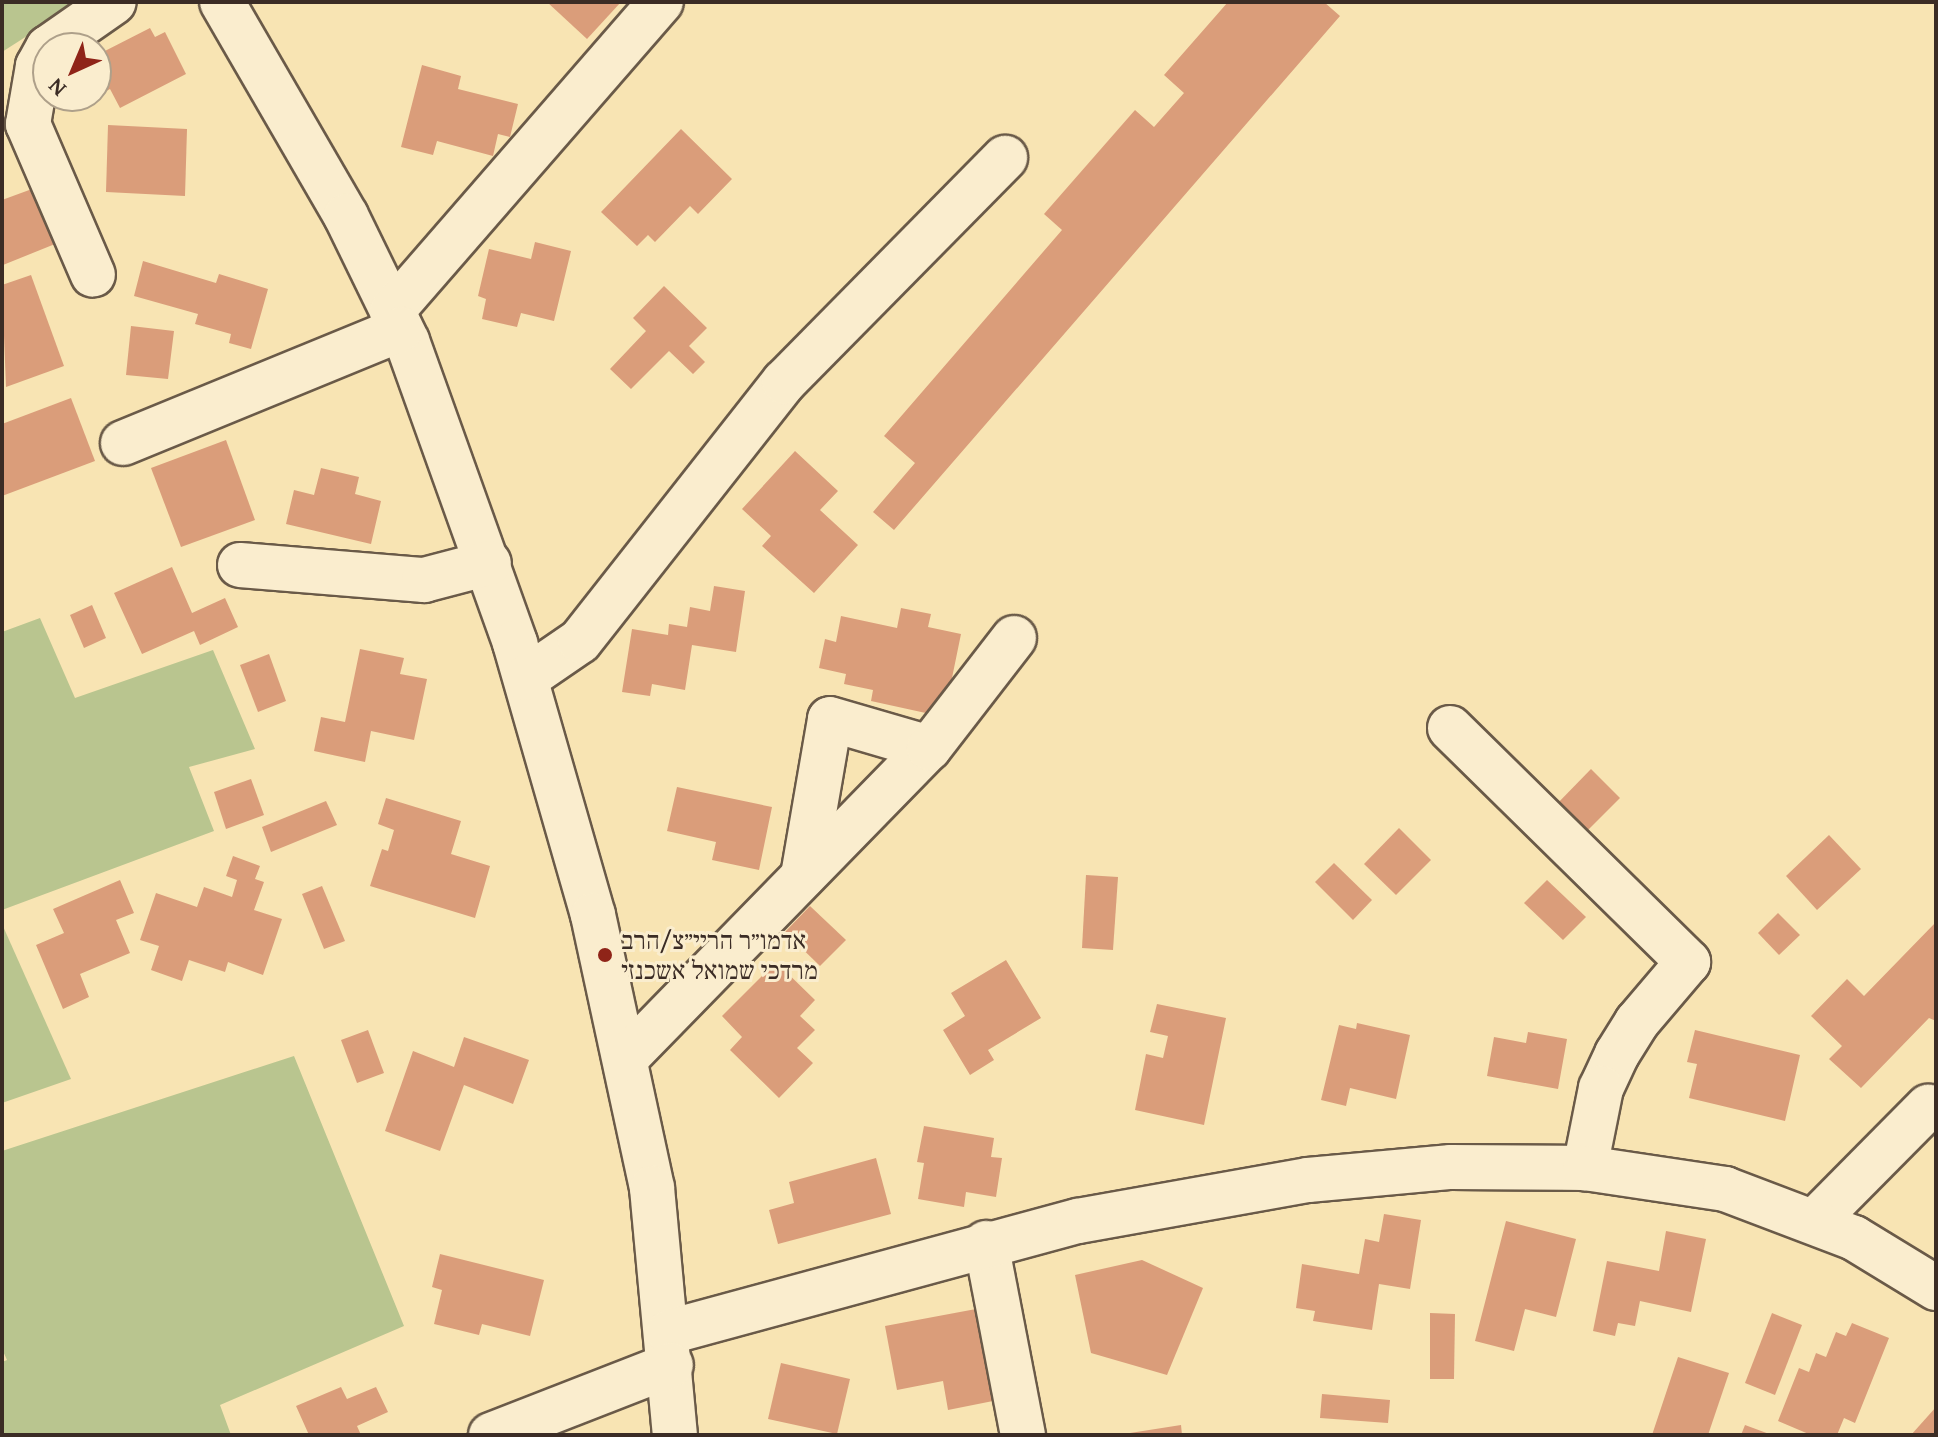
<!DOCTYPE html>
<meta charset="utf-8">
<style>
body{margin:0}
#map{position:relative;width:1938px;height:1437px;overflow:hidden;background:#f8e4b3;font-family:"Gentium Book Plus","Frank Ruhl Libre",serif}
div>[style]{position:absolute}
.green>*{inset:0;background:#b9c58f}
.building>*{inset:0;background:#da9d7a}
.roads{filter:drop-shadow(2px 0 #6a5a48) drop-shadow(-2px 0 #6a5a48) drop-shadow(0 2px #6a5a48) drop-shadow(0 -2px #6a5a48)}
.minor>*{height:44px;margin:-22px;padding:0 22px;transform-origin:22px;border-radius:22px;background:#faedce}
.dots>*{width:22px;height:22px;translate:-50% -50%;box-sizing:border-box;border:4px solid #faedce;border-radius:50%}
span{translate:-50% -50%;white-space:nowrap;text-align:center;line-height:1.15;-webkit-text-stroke:6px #faedce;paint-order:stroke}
.poi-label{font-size:26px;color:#3b2c25}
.left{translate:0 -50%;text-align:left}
.frame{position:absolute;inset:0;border:4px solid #3b2c25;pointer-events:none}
.north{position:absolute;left:32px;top:32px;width:80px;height:80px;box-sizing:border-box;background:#faedce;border:2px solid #aea08a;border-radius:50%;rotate:224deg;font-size:22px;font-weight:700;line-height:32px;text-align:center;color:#3b2c25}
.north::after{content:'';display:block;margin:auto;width:28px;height:36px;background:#8f2418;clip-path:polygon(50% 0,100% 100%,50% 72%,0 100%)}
</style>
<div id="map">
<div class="green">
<i style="clip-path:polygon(2px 2px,80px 2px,2px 52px)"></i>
<i style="clip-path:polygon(40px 618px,75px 698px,213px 650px,255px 749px,189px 767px,214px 831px,2px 910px,2px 632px)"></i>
<i style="clip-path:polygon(2px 924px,71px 1079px,2px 1103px)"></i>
<i style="clip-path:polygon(294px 1056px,404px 1326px,220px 1405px,231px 1435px,2px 1435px,2px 1362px,7px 1360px,2px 1349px,2px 1151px)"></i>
</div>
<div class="building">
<i style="clip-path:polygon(547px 2px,621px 2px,587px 39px)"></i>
<i style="clip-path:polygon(1228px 2px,1324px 2px,1340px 16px,894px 530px,873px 512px,915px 463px,884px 436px,1062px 230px,1044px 214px,1135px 110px,1154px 127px,1184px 93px,1164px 75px)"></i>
<i style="clip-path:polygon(150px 28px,155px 37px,165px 32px,186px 74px,120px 108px,110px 89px,101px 94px,96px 84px,96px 68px,104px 64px,99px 54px)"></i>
<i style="clip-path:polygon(422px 65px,461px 76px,458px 89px,518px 104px,510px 137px,498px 134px,493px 156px,437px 141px,433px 155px,401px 147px)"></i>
<i style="clip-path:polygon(108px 125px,187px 129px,185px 196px,106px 192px)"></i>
<i style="clip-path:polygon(681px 129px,732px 179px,698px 214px,690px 206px,655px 242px,648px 235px,637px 246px,601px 212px)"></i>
<i style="clip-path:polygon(32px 189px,55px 244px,3px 265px,2px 200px)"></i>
<i style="clip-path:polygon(535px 242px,571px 251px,554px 321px,521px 313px,517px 327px,482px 319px,486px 299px,478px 296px,489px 249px,531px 259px)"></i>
<i style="clip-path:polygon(143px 261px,216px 283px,219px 274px,268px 289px,251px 349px,229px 343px,231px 334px,195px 324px,198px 314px,134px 296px)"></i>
<i style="clip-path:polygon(31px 275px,64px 366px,6px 387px,2px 285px)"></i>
<i style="clip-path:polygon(664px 286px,707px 328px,689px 346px,705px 362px,693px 374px,669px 351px,631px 389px,610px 369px,646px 331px,633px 318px)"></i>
<i style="clip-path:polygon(131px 326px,174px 331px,168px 379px,126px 375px)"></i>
<i style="clip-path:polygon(71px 398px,95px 461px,2px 496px,2px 424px)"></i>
<i style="clip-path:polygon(226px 440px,255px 520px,181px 547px,151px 468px)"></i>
<i style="clip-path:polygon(795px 451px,838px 491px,820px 510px,858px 545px,814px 593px,762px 546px,771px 536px,742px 509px)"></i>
<i style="clip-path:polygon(321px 468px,359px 477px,355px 494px,381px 501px,371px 544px,286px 524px,294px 490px,314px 495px)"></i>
<i style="clip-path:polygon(172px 567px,192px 613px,225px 598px,238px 627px,200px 645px,194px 631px,142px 654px,114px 593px)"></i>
<i style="clip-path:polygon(714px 586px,745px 591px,736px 652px,692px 645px,685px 690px,652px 684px,650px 696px,622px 692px,632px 629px,668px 635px,669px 624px,687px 627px,690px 607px,710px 611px)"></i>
<i style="clip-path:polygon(92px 605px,106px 638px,84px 648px,70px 615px)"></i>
<i style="clip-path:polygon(901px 608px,931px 614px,928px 627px,961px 634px,944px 717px,871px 701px,873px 690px,844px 684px,846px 674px,819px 668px,825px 639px,836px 642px,841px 616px,897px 628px)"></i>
<i style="clip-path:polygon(360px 649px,404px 658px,400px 674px,427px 679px,414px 740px,371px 731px,365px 762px,314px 751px,321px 717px,345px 722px)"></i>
<i style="clip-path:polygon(269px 654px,286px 701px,258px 712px,240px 665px)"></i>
<i style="clip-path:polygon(1591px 769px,1620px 798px,1582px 836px,1553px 808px)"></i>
<i style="clip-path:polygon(251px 779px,264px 815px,226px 829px,214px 792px)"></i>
<i style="clip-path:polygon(677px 787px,772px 807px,759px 870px,712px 860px,716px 842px,667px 831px)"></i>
<i style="clip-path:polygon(386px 798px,461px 821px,451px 854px,490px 866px,475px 918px,370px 886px,382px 849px,388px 851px,394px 830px,378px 824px)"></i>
<i style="clip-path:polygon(326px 801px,337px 825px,271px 852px,262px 827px)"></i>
<i style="clip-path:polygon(1399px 828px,1431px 860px,1396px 895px,1364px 864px)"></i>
<i style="clip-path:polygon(1829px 835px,1861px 869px,1817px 910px,1786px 876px)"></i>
<i style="clip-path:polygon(233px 856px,260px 866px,255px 879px,264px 882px,254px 910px,282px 919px,263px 975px,228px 962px,225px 972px,189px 960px,182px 981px,151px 970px,159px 946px,140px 940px,156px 893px,197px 907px,204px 887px,232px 897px,237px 880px,226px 876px)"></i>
<i style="clip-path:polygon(1334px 863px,1372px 900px,1353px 920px,1315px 882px)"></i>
<i style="clip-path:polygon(1086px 875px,1118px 877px,1113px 950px,1082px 948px)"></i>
<i style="clip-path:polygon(120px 880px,134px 913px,116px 920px,130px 953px,80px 974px,89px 997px,63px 1009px,36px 945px,64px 933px,53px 909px)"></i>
<i style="clip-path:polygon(1547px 880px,1586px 917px,1563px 940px,1524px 903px)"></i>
<i style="clip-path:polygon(322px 886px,345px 941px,324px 949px,302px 894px)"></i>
<i style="clip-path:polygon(810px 906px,846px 940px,820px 966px,785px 932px)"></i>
<i style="clip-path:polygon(1778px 913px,1800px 935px,1779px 955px,1758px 933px)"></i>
<i style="clip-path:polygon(1936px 922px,1936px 1021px,1929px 1018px,1861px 1088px,1829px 1059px,1842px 1046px,1811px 1016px,1847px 979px,1864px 996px)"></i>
<i style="clip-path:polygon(1006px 960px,1041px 1018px,988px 1050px,994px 1060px,970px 1075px,943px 1030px,965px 1016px,951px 993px)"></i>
<i style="clip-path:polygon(776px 962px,815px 1000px,800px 1016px,815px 1030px,797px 1048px,813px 1063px,779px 1098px,730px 1050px,742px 1037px,722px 1016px)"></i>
<i style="clip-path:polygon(1157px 1004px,1226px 1018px,1204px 1125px,1135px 1110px,1146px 1054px,1163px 1058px,1168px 1036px,1150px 1032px)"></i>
<i style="clip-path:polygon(1357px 1023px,1410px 1035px,1396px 1099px,1350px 1088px,1346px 1106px,1321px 1100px,1339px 1025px,1356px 1029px)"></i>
<i style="clip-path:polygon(368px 1030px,384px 1073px,357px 1083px,341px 1040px)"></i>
<i style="clip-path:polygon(1695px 1030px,1800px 1055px,1785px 1121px,1689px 1098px,1697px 1064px,1687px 1062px)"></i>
<i style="clip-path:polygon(1528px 1032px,1567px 1039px,1558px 1089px,1487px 1076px,1494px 1037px,1526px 1043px)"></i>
<i style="clip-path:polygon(464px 1037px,529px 1060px,513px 1104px,464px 1085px,440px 1151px,385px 1131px,413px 1051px,454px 1067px)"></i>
<i style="clip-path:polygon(924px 1126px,994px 1138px,991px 1157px,1002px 1158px,996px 1197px,966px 1192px,964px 1207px,918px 1199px,924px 1163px,917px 1162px)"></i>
<i style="clip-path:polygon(876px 1158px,891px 1214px,778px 1244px,769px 1210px,794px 1203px,789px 1182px)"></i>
<i style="clip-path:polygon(1384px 1214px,1421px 1220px,1410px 1289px,1379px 1284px,1372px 1330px,1313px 1321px,1315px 1311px,1296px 1308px,1302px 1264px,1359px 1274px,1365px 1239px,1379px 1242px)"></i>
<i style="clip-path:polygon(1506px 1221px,1576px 1239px,1556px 1317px,1525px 1309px,1514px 1351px,1475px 1341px)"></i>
<i style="clip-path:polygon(1666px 1231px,1706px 1239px,1691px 1312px,1640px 1301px,1635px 1326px,1618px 1323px,1615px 1336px,1593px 1331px,1607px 1261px,1659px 1271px)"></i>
<i style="clip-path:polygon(440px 1254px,544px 1280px,530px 1336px,482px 1324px,479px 1335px,434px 1324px,442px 1290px,432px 1287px)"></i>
<i style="clip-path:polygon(1142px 1260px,1203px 1288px,1167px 1375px,1091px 1353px,1075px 1275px)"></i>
<i style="clip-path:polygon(976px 1309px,993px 1401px,948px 1410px,943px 1381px,897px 1390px,885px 1326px)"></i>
<i style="clip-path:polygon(1430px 1313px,1455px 1314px,1454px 1379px,1430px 1379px)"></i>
<i style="clip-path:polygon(1772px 1313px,1802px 1325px,1775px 1395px,1745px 1383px)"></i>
<i style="clip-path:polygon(1852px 1323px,1889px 1338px,1855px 1423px,1844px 1418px,1837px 1435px,1811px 1435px,1778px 1421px,1799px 1368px,1809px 1372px,1816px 1353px,1826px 1357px,1836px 1332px,1846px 1336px)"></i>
<i style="clip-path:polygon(1678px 1357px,1729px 1373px,1708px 1435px,1652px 1435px)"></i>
<i style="clip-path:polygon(781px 1363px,850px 1379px,837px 1434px,768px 1419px)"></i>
<i style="clip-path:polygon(341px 1387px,347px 1399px,376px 1387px,388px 1412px,357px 1426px,361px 1435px,309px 1435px,296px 1406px)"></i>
<i style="clip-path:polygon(1322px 1394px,1390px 1400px,1388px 1423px,1320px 1418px)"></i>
<i style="clip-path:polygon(1936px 1407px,1936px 1435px,1911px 1435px)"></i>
<i style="clip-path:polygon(1181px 1425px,1182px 1435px,1130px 1435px,1130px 1433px)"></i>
<i style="clip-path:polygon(1745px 1425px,1772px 1435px,1741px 1435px)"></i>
</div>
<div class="roads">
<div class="minor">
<i style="left:222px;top:2px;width:247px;rotate:59.9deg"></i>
<i style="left:346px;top:216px;width:139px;rotate:64deg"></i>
<i style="left:407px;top:341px;width:321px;rotate:70.3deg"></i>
<i style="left:515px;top:643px;width:283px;rotate:74deg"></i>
<i style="left:593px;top:915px;width:279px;rotate:77.8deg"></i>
<i style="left:652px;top:1188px;width:248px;rotate:84.7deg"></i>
<i style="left:48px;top:48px;width:21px;rotate:119deg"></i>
<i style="left:38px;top:66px;width:59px;rotate:99.8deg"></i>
<i style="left:28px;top:124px;width:164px;rotate:66.7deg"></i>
<i style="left:48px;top:48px;width:80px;rotate:-34.9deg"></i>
<i style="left:392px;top:311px;width:410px;rotate:-49deg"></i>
<i style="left:123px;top:443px;width:300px;rotate:-22.3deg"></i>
<i style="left:240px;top:565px;width:185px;rotate:4.7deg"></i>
<i style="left:424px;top:580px;width:67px;rotate:-14.7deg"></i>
<i style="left:526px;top:678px;width:65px;rotate:-34.4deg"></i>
<i style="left:580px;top:641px;width:330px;rotate:-51.8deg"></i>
<i style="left:784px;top:382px;width:315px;rotate:-45.4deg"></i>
<i style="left:1450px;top:728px;width:334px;rotate:44.5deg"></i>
<i style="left:1688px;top:962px;width:79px;rotate:130.4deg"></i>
<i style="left:1637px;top:1022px;width:38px;rotate:122deg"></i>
<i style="left:1617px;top:1054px;width:38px;rotate:115deg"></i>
<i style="left:1601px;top:1088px;width:82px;rotate:101.3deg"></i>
<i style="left:803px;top:876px;width:159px;rotate:-80.2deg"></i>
<i style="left:830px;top:719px;width:103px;rotate:16.3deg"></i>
<i style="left:625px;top:1059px;width:435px;rotate:-45.7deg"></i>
<i style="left:929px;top:748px;width:139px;rotate:-52.3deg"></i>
<i style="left:1815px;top:1221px;width:161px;rotate:-45.3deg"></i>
<i style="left:986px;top:1243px;width:196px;rotate:79.1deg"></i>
<i style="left:669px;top:1332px;width:424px;rotate:-15.2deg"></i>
<i style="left:1078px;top:1221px;width:234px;rotate:-10.1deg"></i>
<i style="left:1308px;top:1180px;width:144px;rotate:-5.2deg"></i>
<i style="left:1451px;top:1167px;width:134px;rotate:0.4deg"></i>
<i style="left:1585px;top:1168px;width:142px;rotate:8.5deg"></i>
<i style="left:1725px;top:1189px;width:138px;rotate:20.8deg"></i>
<i style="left:1854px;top:1238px;width:96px;rotate:31.4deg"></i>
<i style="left:491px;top:1435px;width:193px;rotate:-21.3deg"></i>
</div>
</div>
<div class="dots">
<i style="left:605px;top:955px;background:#8f2418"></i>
</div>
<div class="poi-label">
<span class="left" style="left:621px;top:955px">אדמו״ר הריי״צ/הרב<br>מרדכי שמואל אשכנזי</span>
</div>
<div class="frame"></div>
<div class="north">N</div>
</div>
